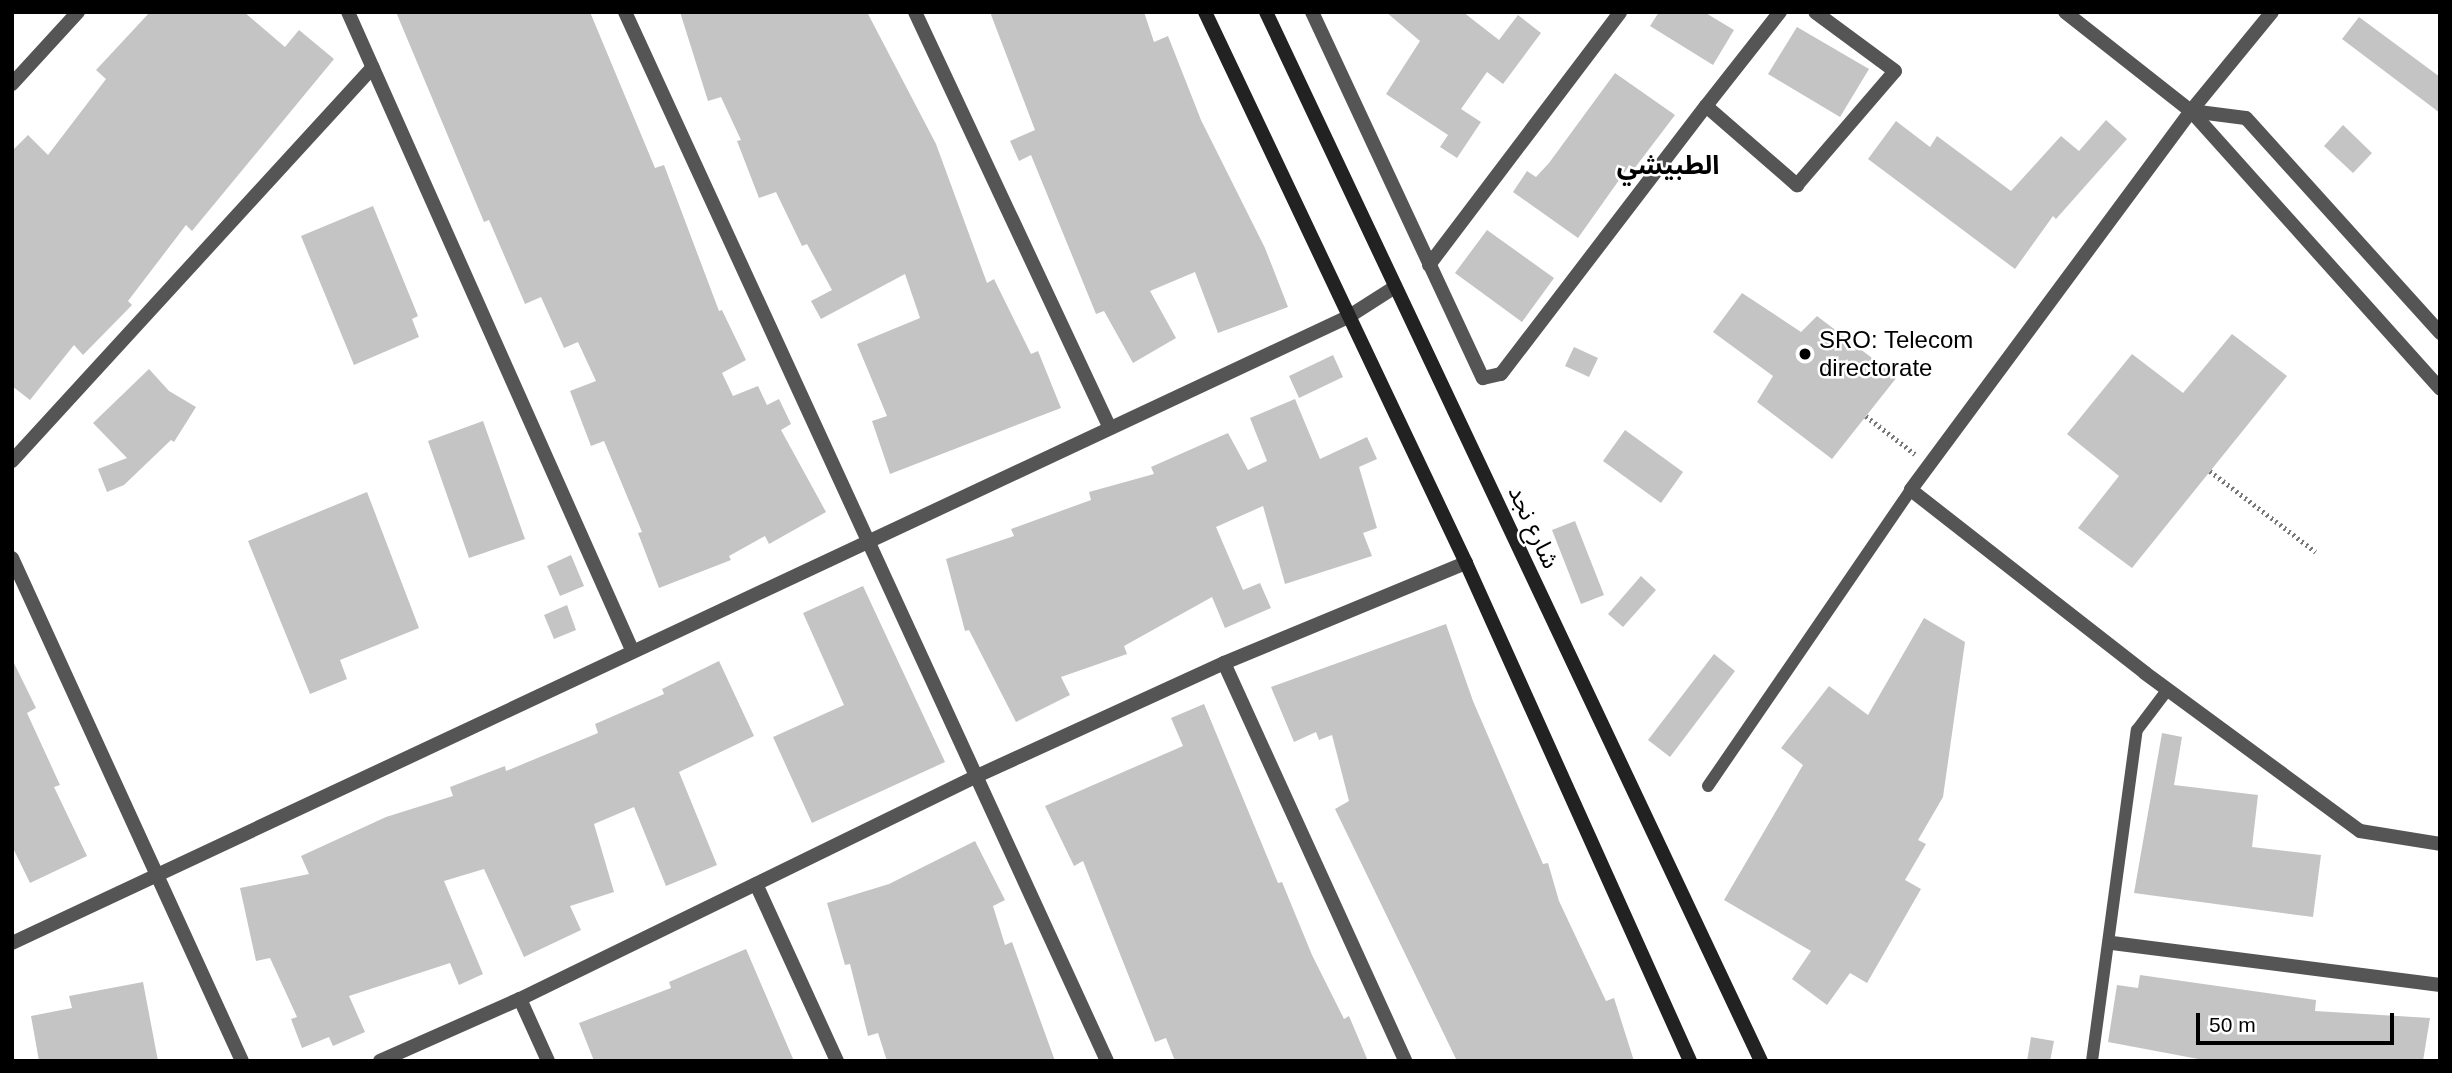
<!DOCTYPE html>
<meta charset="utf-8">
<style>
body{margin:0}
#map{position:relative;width:2452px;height:1073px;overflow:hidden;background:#fff;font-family:Arial,"Noto Sans Arabic",sans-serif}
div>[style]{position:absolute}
.building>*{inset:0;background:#c4c4c4}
.path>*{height:4.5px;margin-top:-2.25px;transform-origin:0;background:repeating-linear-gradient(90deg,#777 0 2px,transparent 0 5.5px)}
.lane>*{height:12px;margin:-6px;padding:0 6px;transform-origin:6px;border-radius:6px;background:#555}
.street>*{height:14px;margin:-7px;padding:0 7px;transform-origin:7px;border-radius:7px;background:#555}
.secondary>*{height:14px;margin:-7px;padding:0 7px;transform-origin:7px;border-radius:7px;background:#222}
.dots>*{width:19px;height:19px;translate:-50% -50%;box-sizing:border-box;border:4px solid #fff;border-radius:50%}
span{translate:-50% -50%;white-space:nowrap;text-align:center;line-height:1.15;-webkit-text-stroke:5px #fff;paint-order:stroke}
.poi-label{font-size:24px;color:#000}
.left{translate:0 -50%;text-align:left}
.street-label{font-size:24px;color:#000}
.neighbourhood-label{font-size:26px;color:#000;font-weight:700}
.frame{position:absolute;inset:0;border:14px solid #000;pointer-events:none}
.scale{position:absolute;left:2196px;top:1013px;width:198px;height:32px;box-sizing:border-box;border:4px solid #000;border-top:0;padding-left:9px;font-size:21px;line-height:24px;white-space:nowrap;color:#000;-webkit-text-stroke:5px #fff;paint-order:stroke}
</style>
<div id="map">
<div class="building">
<i style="clip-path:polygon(150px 12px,244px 12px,285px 47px,299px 30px,334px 59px,192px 231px,186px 225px,128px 301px,132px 305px,83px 355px,74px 345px,30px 400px,12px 386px,12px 151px,28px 135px,48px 155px,106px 79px,96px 70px)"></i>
<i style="clip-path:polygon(396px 12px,590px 12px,655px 168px,664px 165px,719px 311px,722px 310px,746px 360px,722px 373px,733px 396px,758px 386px,767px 405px,779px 399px,791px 424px,781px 430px,826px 512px,769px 544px,765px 536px,729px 556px,731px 560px,659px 588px,638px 533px,642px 532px,604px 441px,591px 446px,570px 391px,596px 381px,578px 342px,564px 348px,541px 297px,525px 304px,489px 220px,484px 222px)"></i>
<i style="clip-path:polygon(680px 12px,867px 12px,936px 144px,987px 283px,994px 279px,1031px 354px,1038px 351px,1061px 408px,890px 474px,872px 421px,887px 416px,857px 344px,920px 318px,905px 274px,821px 319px,811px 301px,832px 290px,807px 244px,802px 246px,776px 192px,759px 198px,737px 141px,741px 140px,721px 97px,708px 101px)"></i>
<i style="clip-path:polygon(990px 12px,1144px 12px,1154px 42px,1168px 36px,1201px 120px,1265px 248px,1288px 307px,1218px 333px,1195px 272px,1150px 291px,1176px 338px,1133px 363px,1104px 311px,1096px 314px,1031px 155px,1019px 161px,1010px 141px,1035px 130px)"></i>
<i style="clip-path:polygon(1386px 12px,1463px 12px,1499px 40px,1518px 15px,1541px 33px,1503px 84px,1487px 72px,1461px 109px,1481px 122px,1457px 158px,1440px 147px,1448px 135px,1386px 94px,1420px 41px)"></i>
<i style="clip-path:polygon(1659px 12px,1704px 12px,1734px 30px,1713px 65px,1650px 26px)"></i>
<i style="clip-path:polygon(2359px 17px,2440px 77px,2440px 113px,2342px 39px)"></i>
<i style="clip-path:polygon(1797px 27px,1869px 69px,1840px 117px,1768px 74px)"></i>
<i style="clip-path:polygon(1615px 73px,1675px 115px,1634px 169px,1629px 166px,1578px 238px,1513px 192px,1527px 171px,1536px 177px,1549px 163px)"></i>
<i style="clip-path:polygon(2106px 120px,2127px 139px,2056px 219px,2053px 216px,2015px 269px,1868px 159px,1896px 121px,1930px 147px,1937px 136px,2011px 191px,2061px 136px,2079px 151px)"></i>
<i style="clip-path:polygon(2343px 125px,2372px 153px,2353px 173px,2324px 146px)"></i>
<i style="clip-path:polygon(373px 206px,418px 316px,412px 319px,419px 337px,354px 365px,301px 236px)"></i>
<i style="clip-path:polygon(1487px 230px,1554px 278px,1522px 322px,1455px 273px)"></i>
<i style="clip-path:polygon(1742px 293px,1801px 332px,1817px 316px,1897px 377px,1832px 459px,1757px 402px,1773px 376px,1713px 332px)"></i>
<i style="clip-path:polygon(2232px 334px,2287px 376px,2132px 568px,2078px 528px,2119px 476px,2067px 434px,2132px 354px,2183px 393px)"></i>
<i style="clip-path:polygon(1574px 347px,1598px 358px,1589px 377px,1565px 366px)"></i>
<i style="clip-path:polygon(1333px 355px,1343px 377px,1299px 398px,1289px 376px)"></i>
<i style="clip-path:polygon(149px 369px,169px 391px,196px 407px,174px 442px,171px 440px,124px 485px,107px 492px,98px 469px,127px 458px,93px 423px)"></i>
<i style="clip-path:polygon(1295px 399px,1320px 459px,1367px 437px,1377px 459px,1359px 467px,1377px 528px,1363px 533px,1372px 556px,1285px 584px,1263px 506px,1216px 527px,1243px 590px,1260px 583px,1271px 608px,1225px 628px,1212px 597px,1124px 646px,1127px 654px,1061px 677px,1070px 695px,1016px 722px,969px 630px,965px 631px,946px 559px,1014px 536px,1011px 529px,1091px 500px,1089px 492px,1154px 474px,1151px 467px,1228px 433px,1248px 470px,1267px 461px,1250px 418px)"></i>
<i style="clip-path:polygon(483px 421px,525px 539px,469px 558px,428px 441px)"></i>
<i style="clip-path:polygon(1625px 430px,1683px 472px,1661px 503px,1603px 461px)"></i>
<i style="clip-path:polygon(367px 492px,419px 628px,340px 660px,347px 679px,310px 694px,248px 541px)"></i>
<i style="clip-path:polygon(1575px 521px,1604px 595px,1581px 604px,1552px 530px)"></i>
<i style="clip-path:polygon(571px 555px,584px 586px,560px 596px,547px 566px)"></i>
<i style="clip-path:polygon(1641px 576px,1656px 590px,1623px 627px,1608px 614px)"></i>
<i style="clip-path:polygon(863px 586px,945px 762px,812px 823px,773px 737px,844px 705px,803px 613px)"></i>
<i style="clip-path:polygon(567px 605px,576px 630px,554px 639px,544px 615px)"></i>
<i style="clip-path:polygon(1924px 618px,1965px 642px,1943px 797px,1918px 840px,1926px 844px,1905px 880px,1921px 889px,1867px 983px,1850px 973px,1827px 1005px,1792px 979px,1811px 951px,1724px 900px,1803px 765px,1781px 748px,1829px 686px,1868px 715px)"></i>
<i style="clip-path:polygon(1446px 624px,1473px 701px,1543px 864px,1548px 863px,1559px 901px,1606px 1001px,1614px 998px,1634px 1061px,1457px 1061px,1335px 809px,1349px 801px,1332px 735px,1319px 740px,1316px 732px,1294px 742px,1271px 687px)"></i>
<i style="clip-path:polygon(1714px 654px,1735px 671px,1670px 757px,1648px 740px)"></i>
<i style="clip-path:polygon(12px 659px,36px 708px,27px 713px,60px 785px,54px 787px,87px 856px,30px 883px,12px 846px)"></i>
<i style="clip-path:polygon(719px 661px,754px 736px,679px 772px,717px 865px,666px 886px,634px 807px,594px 824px,614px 892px,570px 906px,581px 930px,524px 957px,484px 869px,444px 881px,483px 974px,459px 985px,450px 963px,349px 996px,365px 1032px,333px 1046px,329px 1037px,302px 1048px,291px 1019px,297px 1017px,270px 958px,256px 961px,240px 888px,309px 874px,301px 856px,386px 817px,453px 796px,450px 787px,505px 766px,506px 771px,598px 733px,595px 724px,664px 694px,662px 689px)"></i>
<i style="clip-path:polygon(1204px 704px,1278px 883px,1282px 882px,1312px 955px,1344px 1019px,1349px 1016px,1368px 1061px,1175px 1061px,1166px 1038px,1155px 1042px,1083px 861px,1074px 866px,1045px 806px,1183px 746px,1171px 718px)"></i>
<i style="clip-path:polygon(2162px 733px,2182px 737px,2174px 785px,2258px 795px,2252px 847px,2321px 855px,2313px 917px,2134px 893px)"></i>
<i style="clip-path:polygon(975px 841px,1005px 900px,993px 906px,1005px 945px,1012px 942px,1055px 1061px,887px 1061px,878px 1033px,868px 1036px,850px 964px,845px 965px,827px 903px,889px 884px)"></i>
<i style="clip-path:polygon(746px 949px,794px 1061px,594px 1061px,579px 1023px,671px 988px,669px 982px)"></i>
<i style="clip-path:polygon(2140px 975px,2316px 1000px,2315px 1011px,2430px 1018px,2423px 1061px,2209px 1061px,2108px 1042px,2117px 985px,2138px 988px)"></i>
<i style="clip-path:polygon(143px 982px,158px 1061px,39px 1061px,31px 1016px,72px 1008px,69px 996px)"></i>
<i style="clip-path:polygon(2031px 1037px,2054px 1041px,2050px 1061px,2027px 1061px)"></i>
</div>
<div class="path">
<i style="left:1866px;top:416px;width:62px;rotate:37.8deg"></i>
<i style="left:2210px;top:471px;width:133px;rotate:37.4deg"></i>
</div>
<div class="lane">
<i style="left:1708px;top:786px;width:359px;rotate:-55.6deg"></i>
<i style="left:2092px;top:1061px;width:334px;rotate:-82.3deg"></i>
<i style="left:2137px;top:730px;width:51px;rotate:-52.9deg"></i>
</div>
<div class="street">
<i style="left:348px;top:12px;width:698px;rotate:66deg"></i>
<i style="left:625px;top:12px;width:1154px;rotate:65.32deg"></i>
<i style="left:915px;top:12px;width:458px;rotate:64.9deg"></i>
<i style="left:1312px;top:12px;width:404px;rotate:65deg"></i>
<i style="left:1483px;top:378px;width:18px;rotate:-13deg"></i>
<i style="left:1501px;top:374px;width:337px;rotate:-52.6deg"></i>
<i style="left:1706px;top:106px;width:121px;rotate:41deg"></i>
<i style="left:1797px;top:185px;width:150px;rotate:-49.3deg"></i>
<i style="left:1895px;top:71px;width:99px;rotate:-143.6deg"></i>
<i style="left:2065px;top:12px;width:160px;rotate:38.2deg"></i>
<i style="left:2191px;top:111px;width:373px;rotate:48.1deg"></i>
<i style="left:2272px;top:12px;width:128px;rotate:129.3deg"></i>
<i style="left:2191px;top:111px;width:471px;rotate:126.5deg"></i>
<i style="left:1911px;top:490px;width:297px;rotate:38deg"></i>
<i style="left:2145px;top:673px;width:267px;rotate:36.3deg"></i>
<i style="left:2360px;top:831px;width:81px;rotate:9.2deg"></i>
<i style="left:12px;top:84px;width:98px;rotate:-47.5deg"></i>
<i style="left:1706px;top:106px;width:120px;rotate:-51.8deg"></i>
<i style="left:2191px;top:111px;width:55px;rotate:7.3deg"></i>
<i style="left:2246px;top:118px;width:290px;rotate:47.9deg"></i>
<i style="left:1429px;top:265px;width:317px;rotate:-52.9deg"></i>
<i style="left:12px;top:461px;width:534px;rotate:-47.5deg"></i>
<i style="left:12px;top:558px;width:553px;rotate:65.43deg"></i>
<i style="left:1224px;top:663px;width:437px;rotate:65.5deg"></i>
<i style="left:756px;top:884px;width:195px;rotate:65.4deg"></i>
<i style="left:12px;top:943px;width:1475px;rotate:-25.11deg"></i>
<i style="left:1348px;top:317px;width:56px;rotate:-32.6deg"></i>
<i style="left:2112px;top:943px;width:331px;rotate:7.3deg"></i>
<i style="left:520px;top:999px;width:68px;rotate:65.7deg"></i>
<i style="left:380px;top:1061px;width:153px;rotate:-23.9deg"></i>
<i style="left:520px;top:999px;width:509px;rotate:-26.01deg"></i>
<i style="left:977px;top:776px;width:272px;rotate:-24.6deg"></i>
<i style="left:1224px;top:663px;width:262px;rotate:-22.5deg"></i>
</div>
<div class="secondary">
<i style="left:1205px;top:12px;width:610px;rotate:64.65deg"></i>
<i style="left:1466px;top:563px;width:546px;rotate:65.78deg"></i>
<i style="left:1266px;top:12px;width:1160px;rotate:64.74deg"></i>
</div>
<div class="dots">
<i style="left:1805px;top:354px;background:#000"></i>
</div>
<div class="poi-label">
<span class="left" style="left:1819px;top:354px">SRO: Telecom<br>directorate</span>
</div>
<div class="street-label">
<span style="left:1534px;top:527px;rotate:65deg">شارع نجد</span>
</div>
<div class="neighbourhood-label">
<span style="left:1668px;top:166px">الطبيشي</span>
</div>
<div class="frame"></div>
<div class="scale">50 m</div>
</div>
